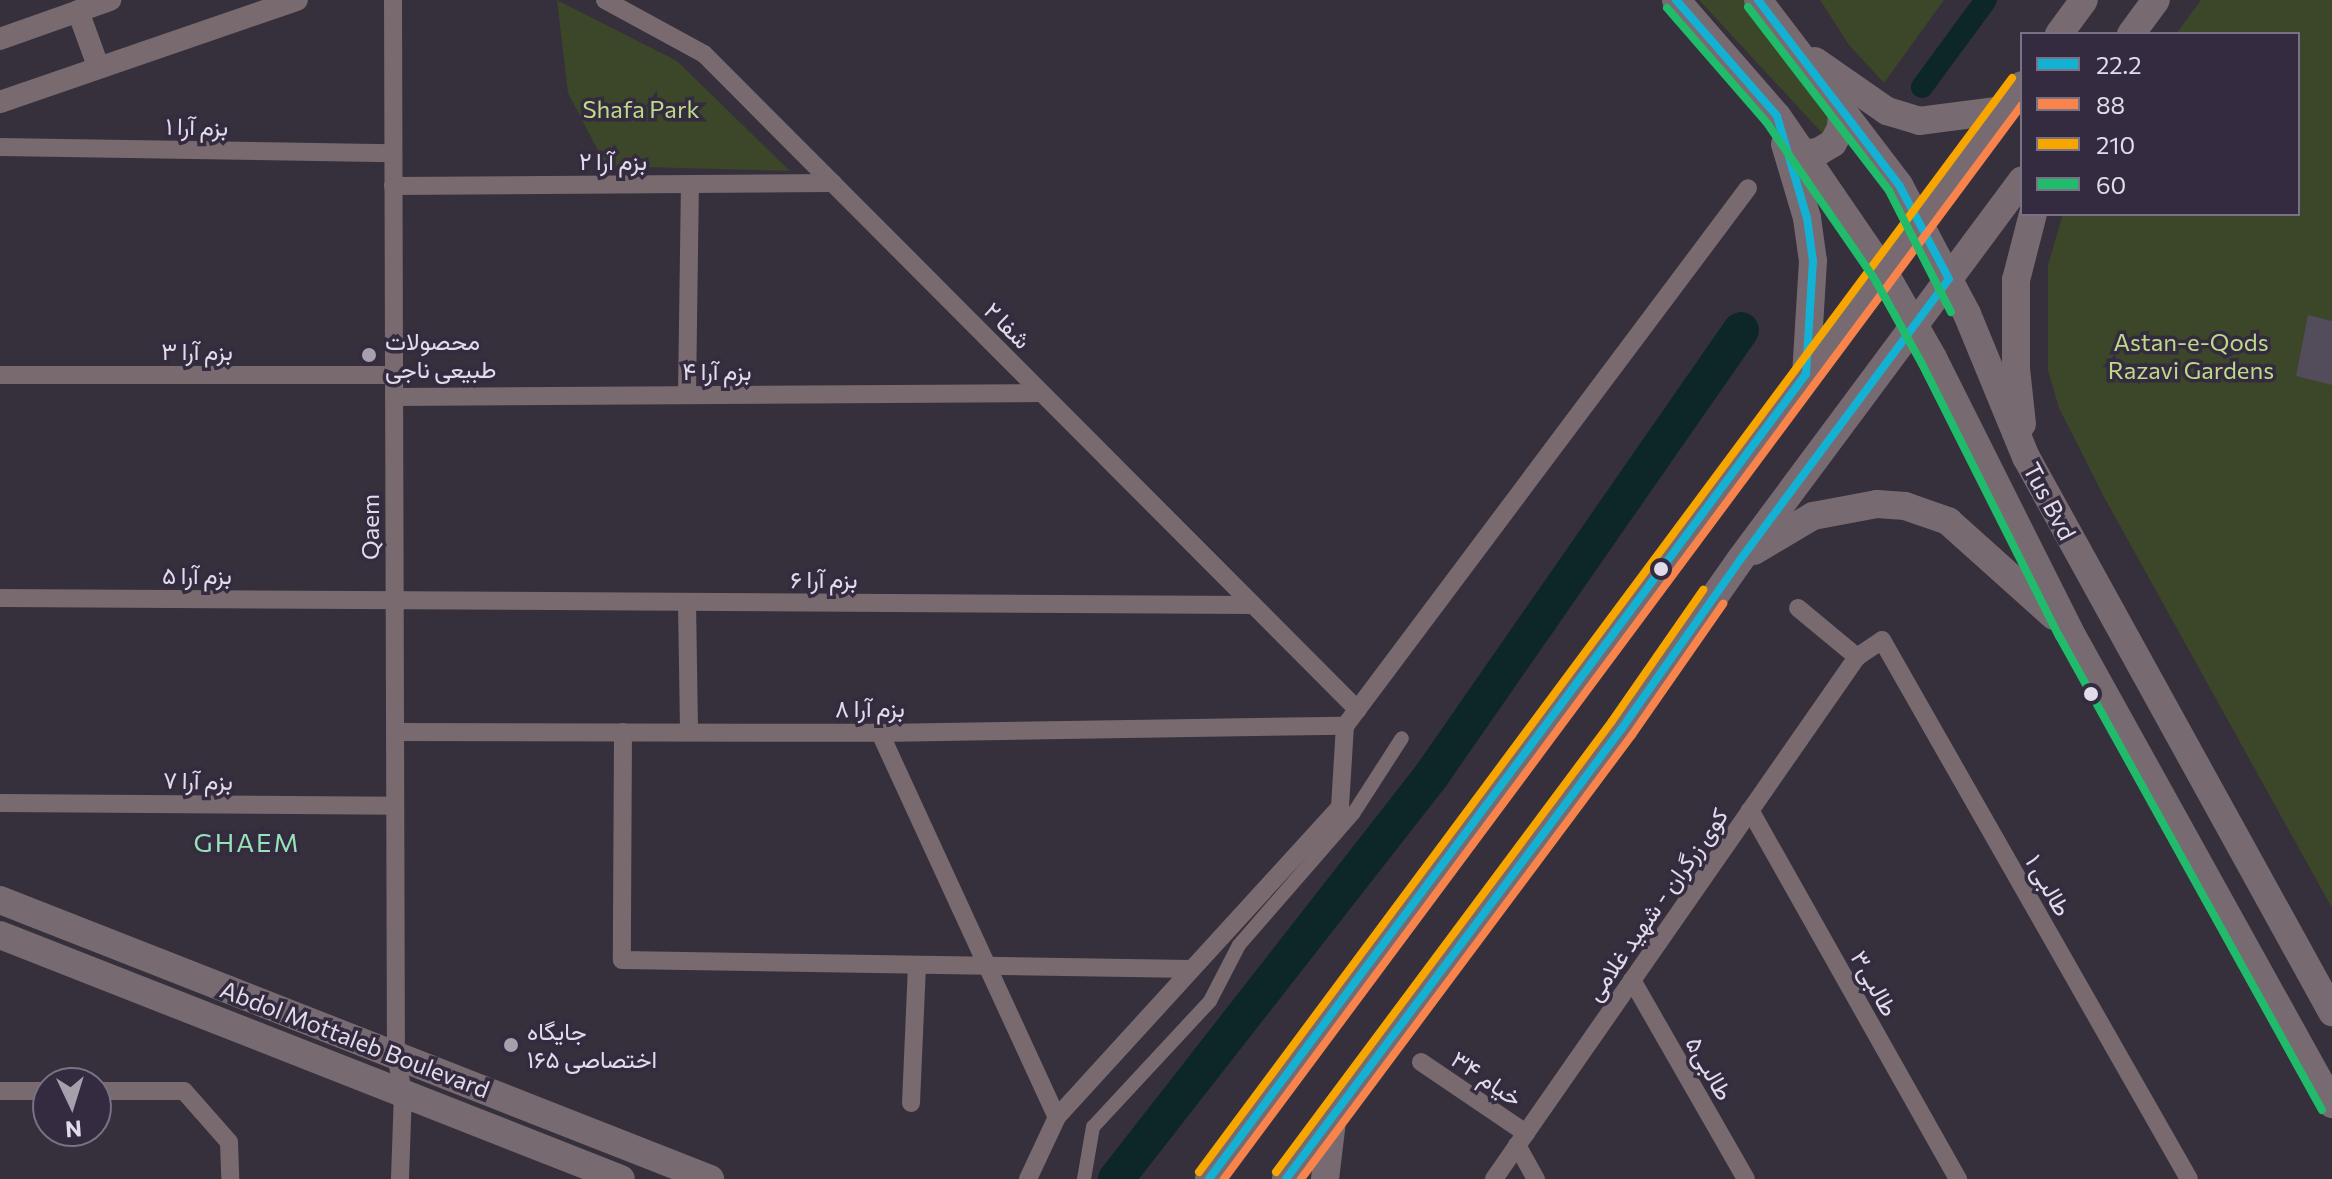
<!DOCTYPE html>
<meta charset="utf-8">
<style>
body{margin:0}
#map{position:relative;width:2332px;height:1179px;overflow:hidden;background:#35303b;font-family:Commissioner,Vazirmatn,sans-serif}
div>[style]{position:absolute}
.green>*{inset:0;background:#3c4628}
.canal>*{height:22px;margin:-11px;padding:0 11px;transform-origin:11px;border-radius:11px;background:#0d2628}
.river>*{height:36px;margin:-18px;padding:0 18px;transform-origin:18px;border-radius:18px;background:#0d2628}
.building>*{inset:0;background:#534c5b}
.pedestrian>*{height:14px;margin:-7px;padding:0 7px;transform-origin:7px;border-radius:7px;background:#786a6e}
.minor>*{height:18px;margin:-9px;padding:0 9px;transform-origin:9px;border-radius:9px;background:#786a6e}
.tertiary>*{height:22px;margin:-11px;padding:0 11px;transform-origin:11px;border-radius:11px;background:#786a6e}
.primary>*{height:28px;margin:-14px;padding:0 14px;transform-origin:14px;border-radius:14px;background:#776b71}
.bus-1>*{height:8px;margin:-4px;padding:0 4px;transform-origin:4px;border-radius:4px;background:#13b2d5}
.bus-2>*{height:8px;margin:-4px;padding:0 4px;transform-origin:4px;border-radius:4px;background:#f8844c}
.bus-3>*{height:8px;margin:-4px;padding:0 4px;transform-origin:4px;border-radius:4px;background:#f7a600}
.bus-4>*{height:8px;margin:-4px;padding:0 4px;transform-origin:4px;border-radius:4px;background:#20bc6c}
.dots>*{width:22px;height:22px;translate:-50% -50%;box-sizing:border-box;border:4px solid #342b40;border-radius:50%}
span{translate:-50% -50%;white-space:nowrap;text-align:center;line-height:1.15;-webkit-text-stroke:7px #342b40;paint-order:stroke}
.park-label{font-size:24px;color:#beda87}
.street-label{font-size:24px;color:#e1dce9}
.poi-label{font-size:24px;color:#e1dce9}
.left{translate:0 -50%;text-align:left}
.neighbourhood-label{font-size:26px;color:#95e3b6;letter-spacing:2px}
.legend{position:absolute;left:2020px;top:32px;width:280px;height:184px;box-sizing:border-box;background:#342b40;border:2px solid #797284;margin:0;padding:10px 14px;list-style:none;font-size:24px;color:#e1dce9}
.legend li{display:flex;align-items:center;gap:16px;height:40px}
.legend b{width:40px;border:2px solid #797284}
.north{position:absolute;left:32px;top:1067px;width:80px;height:80px;box-sizing:border-box;background:#342b40;border:2px solid #797284;border-radius:50%;rotate:176deg;font-size:22px;font-weight:700;line-height:32px;text-align:center;color:#e1dce9}
.north::after{content:'';display:block;margin:auto;width:28px;height:36px;background:#a5a0ac;clip-path:polygon(50% 0,100% 100%,50% 72%,0 100%)}
</style>
<div id="map">
<div class="green">
<i style="clip-path:polygon(557px 0,677px 61px,790px 171px,606px 166px,568px 93px)"></i>
<i style="clip-path:polygon(1699px 0,1745px 0,1834px 121px,1823px 134px)"></i>
<i style="clip-path:polygon(1820px 0,1944px 0,1884px 83px,1849px 45px)"></i>
<i style="clip-path:polygon(2201px 0,2332px 0,2332px 908px,2104px 497px,2059px 408px,2048px 370px,2048px 265px,2063px 214px,2298px 214px,2298px 34px,2176px 34px)"></i>
</div>
<div class="canal">
<i style="left:1922px;top:87px;width:108px;rotate:-53.7deg"></i>
</div>
<div class="river">
<i style="left:1116px;top:1179px;width:512px;rotate:-51.99deg"></i>
<i style="left:1431px;top:776px;width:543px;rotate:-55.2deg"></i>
</div>
<div class="building">
<i style="clip-path:polygon(2308px 315px,2332px 321px,2332px 385px,2296px 376px)"></i>
</div>
<div class="pedestrian">
<i style="left:1084px;top:1179px;width:53px;rotate:-80.2deg"></i>
<i style="left:1093px;top:1127px;width:172px;rotate:-47.1deg"></i>
<i style="left:1210px;top:1001px;width:63px;rotate:-62.6deg"></i>
<i style="left:1239px;top:945px;width:174px;rotate:-49deg"></i>
<i style="left:1353px;top:814px;width:90px;rotate:-57.2deg"></i>
</div>
<div class="minor">
<i style="left:393px;top:0;width:1054px;rotate:89.84deg"></i>
<i style="left:396px;top:1054px;width:39px;rotate:80deg"></i>
<i style="left:403px;top:1092px;width:87px;rotate:92deg"></i>
<i style="left:605px;top:0;width:113px;rotate:28.6deg"></i>
<i style="left:704px;top:54px;width:926px;rotate:45.09deg"></i>
<i style="left:0;top:147px;width:393px;rotate:0.9deg"></i>
<i style="left:393px;top:186px;width:440px;rotate:-0.4deg"></i>
<i style="left:0;top:375px;width:394px"></i>
<i style="left:687px;top:395px;width:211px;rotate:-89.2deg"></i>
<i style="left:394px;top:397px;width:647px;rotate:-0.35deg"></i>
<i style="left:0;top:598px;width:1253px;rotate:0.32deg"></i>
<i style="left:687px;top:602px;width:130px;rotate:89.1deg"></i>
<i style="left:1798px;top:608px;width:77px;rotate:39.7deg"></i>
<i style="left:395px;top:732px;width:485px;rotate:0.1deg"></i>
<i style="left:880px;top:733px;width:465px;rotate:-0.9deg"></i>
<i style="left:623px;top:732px;width:228px;rotate:90.3deg"></i>
<i style="left:622px;top:960px;width:570px;rotate:0.9deg"></i>
<i style="left:880px;top:733px;width:423px;rotate:65.3deg"></i>
<i style="left:0;top:803px;width:395px;rotate:0.4deg"></i>
<i style="left:1750px;top:810px;width:424px;rotate:60.6deg"></i>
<i style="left:1632px;top:980px;width:229px;rotate:60.2deg"></i>
<i style="left:1421px;top:1062px;width:127px;rotate:34.1deg"></i>
<i style="left:0;top:1091px;width:48px"></i>
<i style="left:96px;top:1091px;width:88px"></i>
<i style="left:184px;top:1091px;width:68px;rotate:48.6deg"></i>
<i style="left:229px;top:1142px;width:37px;rotate:88deg"></i>
<i style="left:911px;top:1103px;width:138px;rotate:-87.5deg"></i>
<i style="left:1517px;top:1145px;width:39px;rotate:61deg"></i>
<i style="left:1028px;top:1179px;width:68px;rotate:-64.9deg"></i>
<i style="left:1057px;top:1117px;width:420px;rotate:-47.6deg"></i>
<i style="left:1340px;top:807px;width:81px;rotate:-86.5deg"></i>
<i style="left:1345px;top:726px;width:672px;rotate:-53.16deg"></i>
<i style="left:1494px;top:1179px;width:636px;rotate:-55.19deg"></i>
<i style="left:1857px;top:657px;width:30px;rotate:-34deg"></i>
<i style="left:1882px;top:640px;width:620px;rotate:60.34deg"></i>
</div>
<div class="tertiary">
<i style="left:78px;top:11px;width:59px;rotate:70deg"></i>
<i style="left:0;top:39px;width:117px;rotate:-19.5deg"></i>
<i style="left:0;top:102px;width:314px;rotate:-19deg"></i>
</div>
<div class="primary">
<i style="left:1676px;top:0;width:154px;rotate:49deg"></i>
<i style="left:1777px;top:116px;width:189px;rotate:55.6deg"></i>
<i style="left:1884px;top:272px;width:99px;rotate:60.3deg"></i>
<i style="left:1933px;top:358px;width:304px;rotate:63.4deg"></i>
<i style="left:2069px;top:630px;width:542px;rotate:60.98deg"></i>
<i style="left:1758px;top:0;width:233px;rotate:52.7deg"></i>
<i style="left:1899px;top:185px;width:146px;rotate:62.2deg"></i>
<i style="left:1967px;top:314px;width:155px;rotate:67.6deg"></i>
<i style="left:2026px;top:457px;width:634px;rotate:61.13deg"></i>
<i style="left:2059px;top:34px;width:42px;rotate:-53.7deg"></i>
<i style="left:2131px;top:34px;width:42px;rotate:-53.7deg"></i>
<i style="left:1815px;top:61px;width:88px;rotate:34.8deg"></i>
<i style="left:1887px;top:111px;width:34px;rotate:17deg"></i>
<i style="left:1919px;top:121px;width:86px;rotate:-7.4deg"></i>
<i style="left:1785px;top:144px;width:77px;rotate:73.4deg"></i>
<i style="left:1807px;top:218px;width:43px;rotate:82.1deg"></i>
<i style="left:1813px;top:261px;width:113px;rotate:93.5deg"></i>
<i style="left:1801px;top:154px;width:17px;rotate:-7deg"></i>
<i style="left:1818px;top:152px;width:17px;rotate:-31deg"></i>
<i style="left:1833px;top:143px;width:17px;rotate:-62deg"></i>
<i style="left:1841px;top:128px;width:17px;rotate:-87deg"></i>
<i style="left:2022px;top:424px;width:55px;rotate:-96.2deg"></i>
<i style="left:2016px;top:369px;width:89px;rotate:-90deg"></i>
<i style="left:2016px;top:280px;width:68px;rotate:-75.6deg"></i>
<i style="left:1754px;top:551px;width:69px;rotate:-30.7deg"></i>
<i style="left:1813px;top:516px;width:65px;rotate:-10.6deg"></i>
<i style="left:1877px;top:504px;width:28px;rotate:4deg"></i>
<i style="left:1905px;top:506px;width:46px;rotate:19.2deg"></i>
<i style="left:1948px;top:521px;width:142px;rotate:41.9deg"></i>
<i style="left:0;top:900px;width:763px;rotate:21.45deg"></i>
<i style="left:0;top:935px;width:667px;rotate:21.45deg"></i>
<i style="left:1209px;top:1179px;width:1363px;rotate:-53.38deg"></i>
<i style="left:1286px;top:1179px;width:562px;rotate:-53.31deg"></i>
<i style="left:1622px;top:728px;width:205px;rotate:-54.9deg"></i>
<i style="left:1740px;top:560px;width:473px;rotate:-53.4deg"></i>
<i style="left:1325px;top:1179px;width:58px;rotate:-83.1deg"></i>
</div>
<div class="bus-1">
<i style="left:1209px;top:1179px;width:1002px;rotate:-53.44deg"></i>
<i style="left:1806px;top:374px;width:113px;rotate:-86.5deg"></i>
<i style="left:1813px;top:261px;width:43px;rotate:-97.9deg"></i>
<i style="left:1807px;top:218px;width:106px;rotate:-106.4deg"></i>
<i style="left:1777px;top:116px;width:154px;rotate:-131deg"></i>
<i style="left:1286px;top:1179px;width:562px;rotate:-53.31deg"></i>
<i style="left:1622px;top:728px;width:205px;rotate:-54.9deg"></i>
<i style="left:1740px;top:560px;width:350px;rotate:-53.4deg"></i>
<i style="left:1949px;top:279px;width:106px;rotate:-118deg"></i>
<i style="left:1899px;top:185px;width:233px;rotate:-127.3deg"></i>
</div>
<div class="bus-2">
<i style="left:1224px;top:1179px;width:1338px;rotate:-53.39deg"></i>
<i style="left:1301px;top:1179px;width:554px;rotate:-53.3deg"></i>
<i style="left:1632px;top:735px;width:160px;rotate:-55.2deg"></i>
</div>
<div class="bus-3">
<i style="left:1199px;top:1172px;width:1363px;rotate:-53.38deg"></i>
<i style="left:1276px;top:1172px;width:562px;rotate:-53.31deg"></i>
<i style="left:1612px;top:721px;width:160px;rotate:-55.2deg"></i>
</div>
<div class="bus-4">
<i style="left:1748px;top:7px;width:232px;rotate:52.5deg"></i>
<i style="left:1889px;top:191px;width:136px;rotate:62.9deg"></i>
<i style="left:1667px;top:8px;width:152px;rotate:49deg"></i>
<i style="left:1767px;top:123px;width:188px;rotate:55.4deg"></i>
<i style="left:1874px;top:278px;width:98px;rotate:60.8deg"></i>
<i style="left:1922px;top:364px;width:305px;rotate:63.3deg"></i>
<i style="left:2059px;top:636px;width:542px;rotate:60.98deg"></i>
</div>
<div class="dots">
<i style="left:369px;top:355px;background:#a5a0ac"></i>
<i style="left:1661px;top:569px;background:#e1dce9"></i>
<i style="left:2091px;top:694px;background:#e1dce9"></i>
<i style="left:511px;top:1045px;background:#a5a0ac"></i>
</div>
<div class="park-label">
<span style="left:641px;top:109px">Shafa Park</span>
<span style="left:2191px;top:356px">Astan-e-Qods<br>Razavi Gardens</span>
</div>
<div class="street-label">
<span style="left:197px;top:126px;rotate:1deg">بزم آرا ۱</span>
<span style="left:613px;top:161px">بزم آرا ۲</span>
<span style="left:1008px;top:325px;rotate:45deg">شفا ۲</span>
<span style="left:197px;top:351px">بزم آرا ۳</span>
<span style="left:717px;top:371px">بزم آرا ۴</span>
<span style="left:2050px;top:501px;rotate:62deg">Tus Bvd</span>
<span style="left:370px;top:527px;rotate:-90deg">Qaem</span>
<span style="left:197px;top:575px">بزم آرا ۵</span>
<span style="left:824px;top:579px">بزم آرا ۶</span>
<span style="left:870px;top:708px">بزم آرا ۸</span>
<span style="left:198px;top:780px;rotate:1deg">بزم آرا ۷</span>
<span style="left:2049px;top:885px;rotate:60deg">طالبی ۱</span>
<span style="left:1656px;top:904px;rotate:-55deg">کوی زرگران - شهید غلامی</span>
<span style="left:1875px;top:983px;rotate:61deg">طالبی۳</span>
<span style="left:355px;top:1039px;rotate:21deg">Abdol Mottaleb Boulevard</span>
<span style="left:1710px;top:1068px;rotate:60deg">طالبی۵</span>
<span style="left:1487px;top:1078px;rotate:34deg">خیام ۳۴</span>
</div>
<div class="poi-label">
<span class="left" style="left:385px;top:355px">محصولات<br>طبیعی ناجی</span>
<span class="left" style="left:527px;top:1045px">جایگاه<br>اختصاصی ۱۶۵</span>
</div>
<div class="neighbourhood-label">
<span style="left:247px;top:842px">GHAEM</span>
</div>
<ul class="legend">
<li><b style="height:10px;background:#13b2d5"></b>22.2</li>
<li><b style="height:10px;background:#f8844c"></b>88</li>
<li><b style="height:10px;background:#f7a600"></b>210</li>
<li><b style="height:10px;background:#20bc6c"></b>60</li>
</ul>
<div class="north">N</div>
</div>
